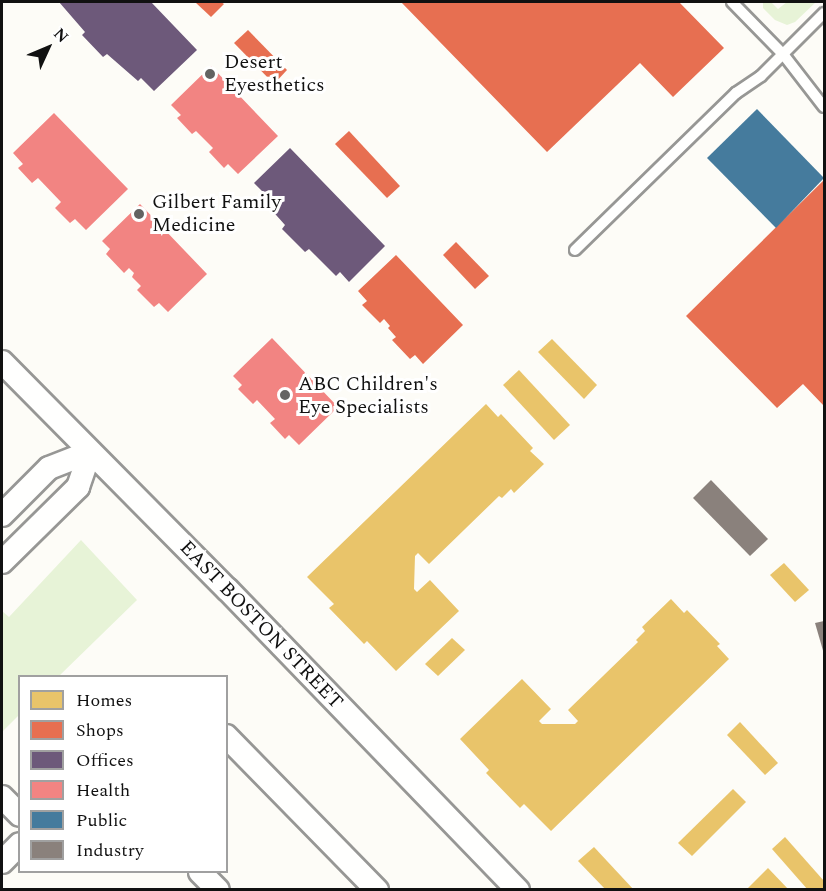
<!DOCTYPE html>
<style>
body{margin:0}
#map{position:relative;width:826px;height:891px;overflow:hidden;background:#fdfcf7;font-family:Spectral,serif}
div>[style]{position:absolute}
.green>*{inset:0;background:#e7f3d7}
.homes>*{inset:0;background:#e9c46a}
.shops>*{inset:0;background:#e76f51}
.offices>*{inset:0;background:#6d597a}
.health>*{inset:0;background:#f28482}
.public>*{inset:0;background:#457b9d}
.industry>*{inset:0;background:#8a817c}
.roads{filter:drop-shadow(2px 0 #979795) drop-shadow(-2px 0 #979795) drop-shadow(0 2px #979795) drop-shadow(0 -2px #979795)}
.service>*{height:10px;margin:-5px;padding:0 5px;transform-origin:5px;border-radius:5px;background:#fffffe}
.minor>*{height:22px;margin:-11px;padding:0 11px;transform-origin:11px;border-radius:11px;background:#fffffe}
.dots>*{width:16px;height:16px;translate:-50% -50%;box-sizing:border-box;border:3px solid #fff;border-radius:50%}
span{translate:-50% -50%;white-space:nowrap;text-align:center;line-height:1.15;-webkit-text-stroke:6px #fff;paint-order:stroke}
.poi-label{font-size:20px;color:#111}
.left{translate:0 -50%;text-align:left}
.street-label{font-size:20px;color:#111}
.frame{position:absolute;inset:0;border:3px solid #111;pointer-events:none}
.legend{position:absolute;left:18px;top:675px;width:210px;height:198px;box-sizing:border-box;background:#fff;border:2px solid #a0a0a0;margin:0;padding:8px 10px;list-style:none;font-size:18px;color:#111}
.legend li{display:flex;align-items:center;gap:12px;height:30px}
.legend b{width:30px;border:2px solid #a0a0a0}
.north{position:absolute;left:18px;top:18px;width:60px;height:60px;-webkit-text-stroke:4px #fff;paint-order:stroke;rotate:46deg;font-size:16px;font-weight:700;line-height:24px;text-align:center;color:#111}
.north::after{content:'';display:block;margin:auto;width:21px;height:27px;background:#111;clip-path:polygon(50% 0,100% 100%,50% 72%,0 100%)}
</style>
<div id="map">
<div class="green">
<i style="clip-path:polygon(763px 2px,771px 2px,778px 9px,787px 2px,816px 2px,795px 22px,787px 25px,775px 20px,763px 8px)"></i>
<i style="clip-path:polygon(81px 540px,137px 600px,59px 676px,20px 676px,19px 715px,2px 732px,2px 611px,9px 617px)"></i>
</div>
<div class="homes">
<i style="clip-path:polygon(552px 339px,597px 385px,584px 399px,538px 352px)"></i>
<i style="clip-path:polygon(519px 370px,570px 425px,554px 440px,503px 385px)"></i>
<i style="clip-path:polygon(486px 404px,498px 417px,501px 414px,533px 448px,530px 451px,544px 464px,514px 493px,511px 489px,502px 498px,499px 496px,429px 564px,418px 553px,415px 556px,414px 589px,417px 592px,430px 580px,459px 611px,396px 671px,367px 641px,364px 644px,329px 608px,334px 604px,307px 577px)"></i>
<i style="clip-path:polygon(784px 563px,809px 590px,795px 602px,770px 575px)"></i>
<i style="clip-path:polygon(671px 599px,684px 613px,687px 610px,720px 644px,717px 646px,729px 659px,551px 831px,524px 804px,520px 808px,486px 773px,489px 770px,460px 739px,522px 679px,551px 709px,539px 721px,542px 724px,575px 724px,578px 721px,568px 710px,638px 642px,636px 640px,645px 631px,642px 627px)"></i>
<i style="clip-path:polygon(452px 638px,465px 650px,438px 676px,425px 664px)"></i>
<i style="clip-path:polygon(740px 722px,778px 763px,765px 775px,727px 735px)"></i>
<i style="clip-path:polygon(733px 789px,746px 802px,692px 856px,678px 843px)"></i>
<i style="clip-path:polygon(785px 837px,824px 881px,824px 890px,808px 890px,772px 849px)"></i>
<i style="clip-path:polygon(594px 847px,634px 890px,606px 890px,578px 861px)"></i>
<i style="clip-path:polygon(768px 868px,789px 890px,746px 890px)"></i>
</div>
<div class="shops">
<i style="clip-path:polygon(195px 2px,221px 2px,224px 4px,211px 17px)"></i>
<i style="clip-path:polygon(401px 2px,679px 2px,724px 48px,673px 97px,640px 63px,547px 152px)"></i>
<i style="clip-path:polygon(248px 30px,287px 70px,274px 84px,234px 43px)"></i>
<i style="clip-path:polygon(349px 131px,400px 186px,387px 198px,335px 144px)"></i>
<i style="clip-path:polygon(824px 180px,824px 406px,803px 384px,777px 408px,686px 316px)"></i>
<i style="clip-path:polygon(456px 242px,489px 276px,475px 289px,443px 255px)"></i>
<i style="clip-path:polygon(396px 255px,463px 325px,423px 364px,415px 355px,410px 359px,392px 340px,396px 337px,388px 328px,390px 326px,384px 319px,380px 323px,362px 305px,367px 301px,358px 291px)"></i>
</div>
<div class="offices">
<i style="clip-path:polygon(59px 2px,151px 2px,197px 50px,154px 91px,141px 78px,138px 81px,107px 54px,103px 57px,82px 35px,85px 32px)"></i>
<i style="clip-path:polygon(290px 148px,385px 246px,349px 282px,340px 272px,336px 276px,309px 249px,305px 252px,282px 229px,285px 225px,260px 197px,264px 193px,254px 183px)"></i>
</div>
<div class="health">
<i style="clip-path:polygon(211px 66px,278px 136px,238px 174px,228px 164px,224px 168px,209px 152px,213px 148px,196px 131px,192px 134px,177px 118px,181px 115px,171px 105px)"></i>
<i style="clip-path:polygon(54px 113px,128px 189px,86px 230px,75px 219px,70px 223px,55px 208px,61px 202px,38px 178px,32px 183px,18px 168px,23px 164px,13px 153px)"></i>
<i style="clip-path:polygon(140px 204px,207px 274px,168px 312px,159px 303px,154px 307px,137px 290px,141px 286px,132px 277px,134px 273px,129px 268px,124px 273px,106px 254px,110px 249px,102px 241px)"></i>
<i style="clip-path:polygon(272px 338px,338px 407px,299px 445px,289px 435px,285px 439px,270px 423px,275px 419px,257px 400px,253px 404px,238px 389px,242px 385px,233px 376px)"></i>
</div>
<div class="public">
<i style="clip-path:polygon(757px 109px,824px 178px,776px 228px,707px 158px)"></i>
</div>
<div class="industry">
<i style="clip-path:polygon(711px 480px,768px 539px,750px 556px,693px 498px)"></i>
<i style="clip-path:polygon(824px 621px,824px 654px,815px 623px)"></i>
</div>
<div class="roads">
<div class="service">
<i style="left:732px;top:2px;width:73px;rotate:45.6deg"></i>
<i style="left:783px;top:54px;width:67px;rotate:52.3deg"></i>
<i style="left:575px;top:250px;width:225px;rotate:-44.3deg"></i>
<i style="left:736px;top:93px;width:30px;rotate:-34deg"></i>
<i style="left:761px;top:76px;width:89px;rotate:-45deg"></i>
</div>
<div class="minor">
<i style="left:2px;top:362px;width:320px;rotate:45.3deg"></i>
<i style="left:227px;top:589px;width:419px;rotate:46deg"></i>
<i style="left:2px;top:515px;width:66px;rotate:-45deg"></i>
<i style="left:49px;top:468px;width:44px;rotate:-21.3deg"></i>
<i style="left:2px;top:562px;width:107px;rotate:-44.6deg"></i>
<i style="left:78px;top:487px;width:37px;rotate:-71deg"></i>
<i style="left:226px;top:736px;width:216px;rotate:45.6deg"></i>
<i style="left:2px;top:797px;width:25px;rotate:45deg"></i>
<i style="left:2px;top:862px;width:25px;rotate:-45deg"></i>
<i style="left:200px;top:872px;width:25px;rotate:45deg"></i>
</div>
</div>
<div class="dots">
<i style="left:210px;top:74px;background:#646362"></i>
<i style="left:139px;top:214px;background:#646362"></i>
<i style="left:285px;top:395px;background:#646362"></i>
</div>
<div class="poi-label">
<span class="left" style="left:224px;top:74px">Desert<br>Eyesthetics</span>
<span class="left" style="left:152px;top:214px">Gilbert Family<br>Medicine</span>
<span class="left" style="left:298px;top:396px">ABC Children's<br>Eye Specialists</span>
</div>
<div class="street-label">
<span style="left:261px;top:625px;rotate:46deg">EAST BOSTON STREET</span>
</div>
<div class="frame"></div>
<ul class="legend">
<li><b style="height:16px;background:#e9c46a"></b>Homes</li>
<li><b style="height:16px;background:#e76f51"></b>Shops</li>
<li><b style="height:16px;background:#6d597a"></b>Offices</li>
<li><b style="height:16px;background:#f28482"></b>Health</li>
<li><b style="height:16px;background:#457b9d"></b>Public</li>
<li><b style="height:16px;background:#8a817c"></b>Industry</li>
</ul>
<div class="north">N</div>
</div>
